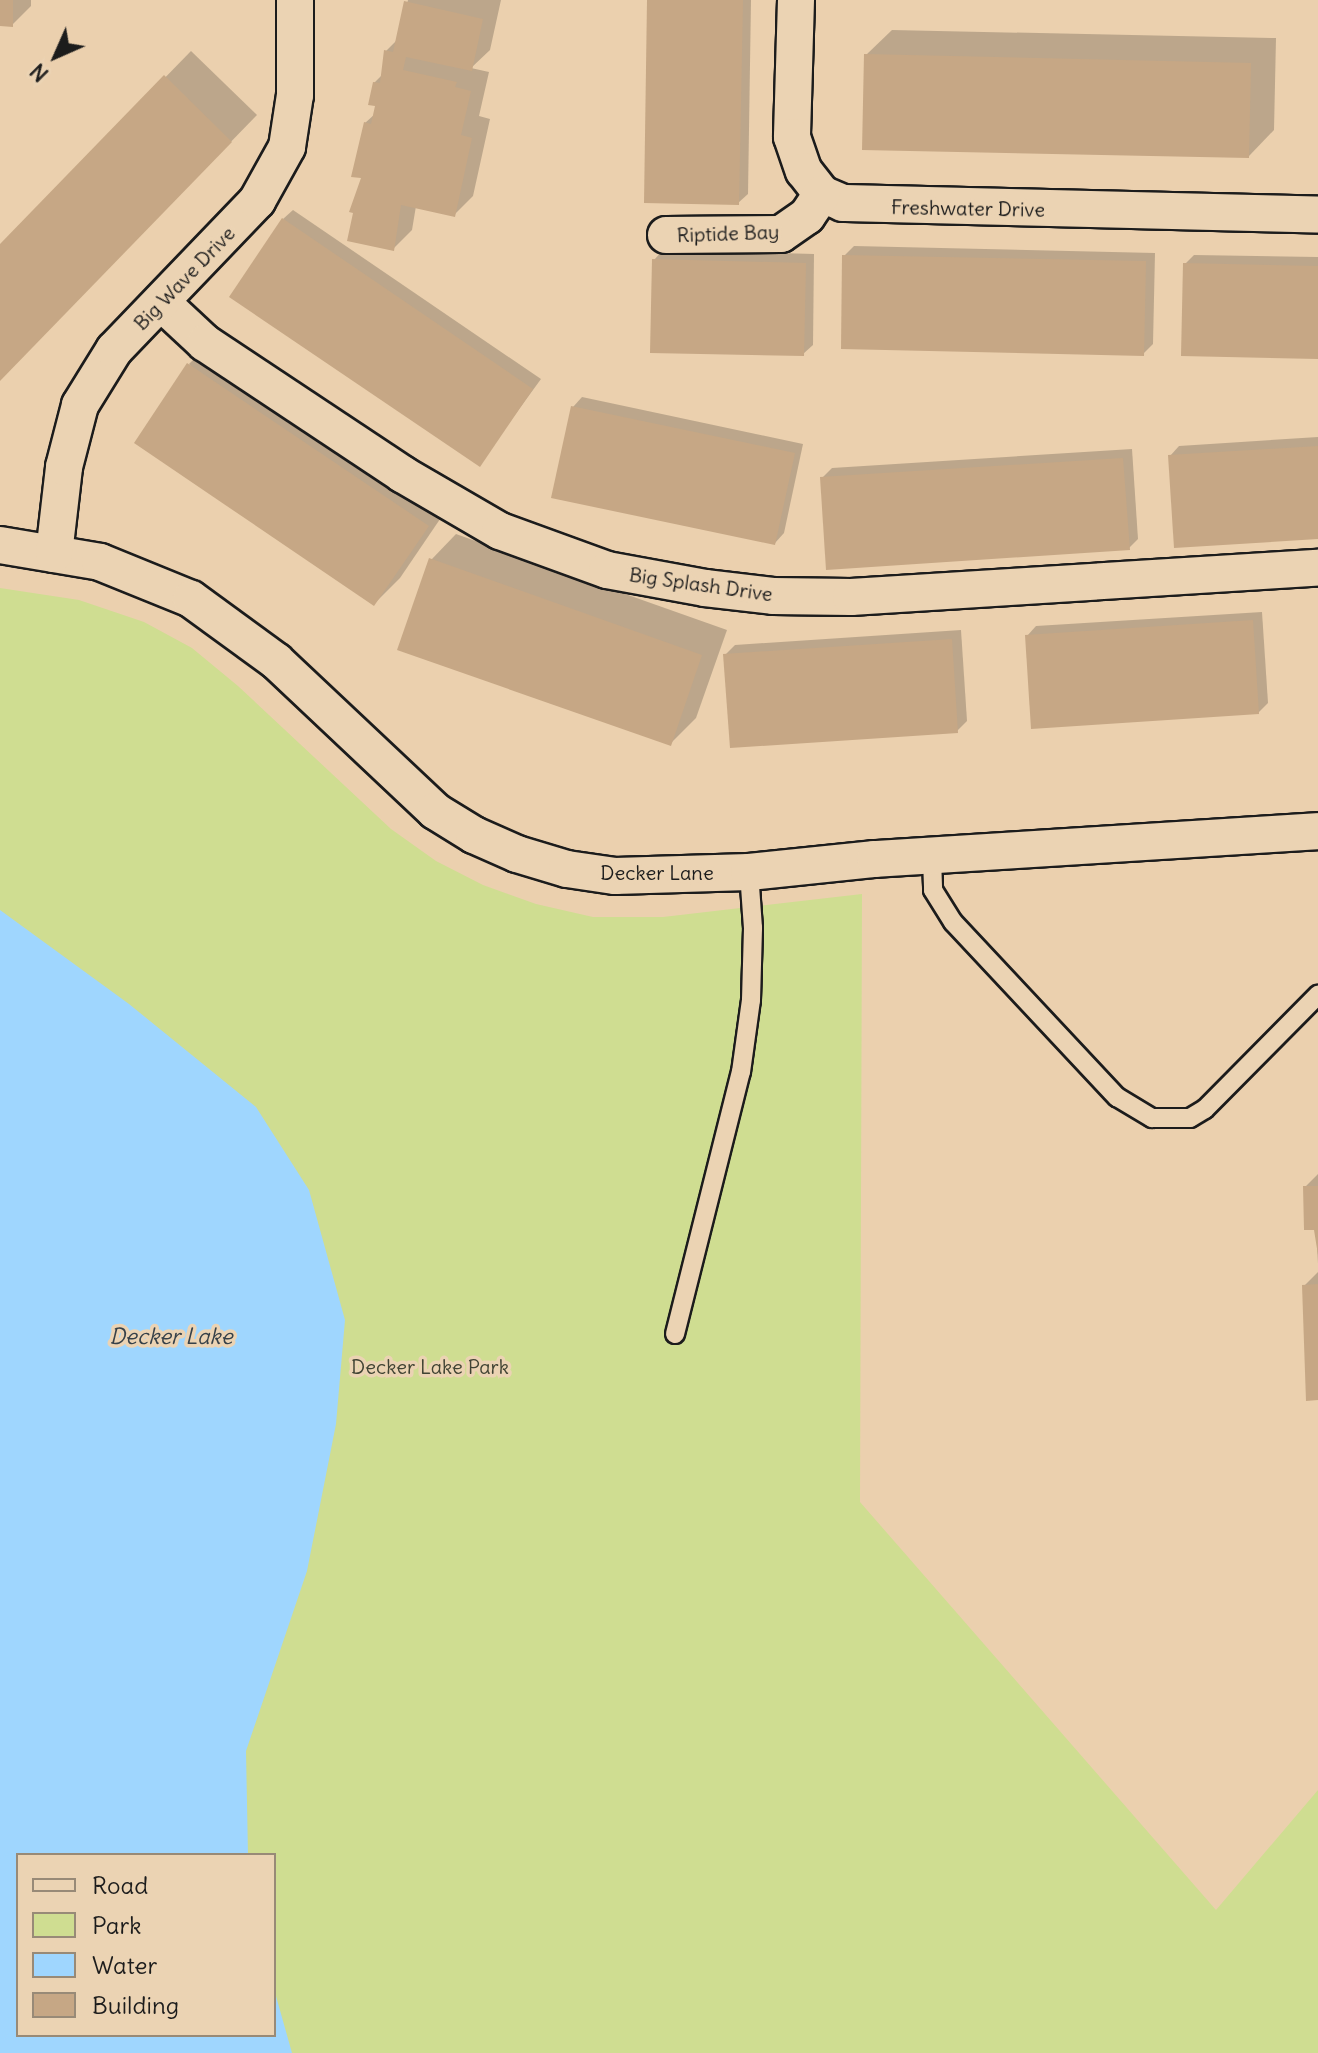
<!DOCTYPE html>
<style>
body{margin:0}
#map{position:relative;width:1318px;height:2053px;overflow:hidden;background:#ebd0ae;font-family:Delius,sans-serif}
div>[style]{position:absolute}
.green>*{inset:0;background:#cfdd91}
.water>*{inset:0;background:#9fd6fe}
.shadow>*{inset:0;background:#0003}
.building>*{inset:0;background:#c6a785}
.roads{filter:drop-shadow(2px 0 #1c1c1c) drop-shadow(-2px 0 #1c1c1c) drop-shadow(0 2px #1c1c1c) drop-shadow(0 -2px #1c1c1c)}
.lane>*{height:18px;margin:-9px;padding:0 9px;transform-origin:9px;border-radius:9px;background:#ebd3b3}
.street>*{height:36px;margin:-18px;padding:0 18px;transform-origin:18px;border-radius:18px;background:#ebd3b3}
span{translate:-50% -50%;white-space:nowrap;text-align:center;line-height:1.15;-webkit-text-stroke:7px #ebd3b3;paint-order:stroke}
.street-label{font-size:20px;color:#1c1c1c}
.park-label{font-size:20px;color:#404333}
.water-label{font-size:22px;color:#364149;font-style:italic}
.legend{position:absolute;left:16px;top:1853px;width:260px;height:184px;box-sizing:border-box;background:#ebd3b3;border:2px solid #988a77;margin:0;padding:10px 14px;list-style:none;font-size:24px;color:#1c1c1c}
.legend li{display:flex;align-items:center;gap:16px;height:40px}
.legend b{width:40px;border:2px solid #988a77}
.north{position:absolute;left:16px;top:16px;width:80px;height:80px;-webkit-text-stroke:6px #ebd3b3;paint-order:stroke;rotate:225deg;font-size:22px;font-weight:700;line-height:32px;text-align:center;color:#1c1c1c}
.north::after{content:'';display:block;margin:auto;width:28px;height:36px;background:#1c1c1c;clip-path:polygon(50% 0,100% 100%,50% 72%,0 100%)}
</style>
<div id="map">
<div class="green">
<i style="clip-path:polygon(evenodd,0 588px,79px 600px,144px 622px,192px 648px,238px 686px,391px 829px,436px 861px,483px 885px,536px 904px,593px 917px,663px 917px,862px 894px,860px 1502px,1216px 1910px,1318px 1790px,1318px 2053px,0 2053px,0 588px,18px 1855px,274px 1855px,274px 2035px,18px 2035px,18px 1855px)"></i>
</div>
<div class="water">
<i style="clip-path:polygon(0 910px,129px 1004px,256px 1107px,309px 1190px,345px 1320px,336px 1424px,307px 1571px,246px 1751px,248px 1855px,18px 1855px,18px 2035px,274px 2035px,274px 1989px,292px 2053px,0 2053px)"></i>
</div>
<div class="shadow">
<i style="clip-path:polygon(0 0,31px 0,31px 6px,12px 25px,0 24px)"></i>
<i style="clip-path:polygon(408px 0,501px 0,490px 50px,471px 68px,489px 72px,479px 116px,490px 119px,473px 196px,454px 215px,416px 206px,412px 230px,393px 249px,355px 212px,363px 177px,365px 123px,375px 114px,377px 105px,374px 83px,383px 74px,386px 51px,398px 39px)"></i>
<i style="clip-path:polygon(649px 0,751px 0,748px 194px,738px 203px)"></i>
<i style="clip-path:polygon(892px 30px,1276px 38px,1274px 130px,1249px 156px,866px 55px)"></i>
<i style="clip-path:polygon(191px 51px,257px 115px,0 379px,0 247px)"></i>
<i style="clip-path:polygon(293px 210px,541px 379px,479px 464px,283px 219px)"></i>
<i style="clip-path:polygon(854px 246px,1155px 253px,1153px 344px,1143px 354px,844px 256px)"></i>
<i style="clip-path:polygon(663px 250px,814px 254px,813px 345px,803px 354px,654px 260px)"></i>
<i style="clip-path:polygon(1194px 255px,1318px 257px,1318px 357px,1185px 264px)"></i>
<i style="clip-path:polygon(214px 339px,453px 500px,400px 578px,374px 604px,189px 364px)"></i>
<i style="clip-path:polygon(582px 397px,803px 444px,784px 533px,775px 543px,573px 407px)"></i>
<i style="clip-path:polygon(1318px 437px,1318px 537px,1170px 456px,1179px 446px)"></i>
<i style="clip-path:polygon(1132px 449px,1138px 539px,1129px 548px,822px 478px,832px 468px)"></i>
<i style="clip-path:polygon(456px 534px,727px 630px,696px 718px,670px 744px,431px 560px)"></i>
<i style="clip-path:polygon(1262px 612px,1268px 703px,1258px 713px,1027px 636px,1036px 626px)"></i>
<i style="clip-path:polygon(961px 630px,967px 721px,957px 731px,726px 654px,735px 645px)"></i>
<i style="clip-path:polygon(1318px 1174px,1318px 1264px,1316px 1228px,1305px 1187px)"></i>
<i style="clip-path:polygon(1318px 1272px,1318px 1398px,1304px 1286px)"></i>
</div>
<div class="building">
<i style="clip-path:polygon(0 0,13px 0,13px 27px,0 26px)"></i>
<i style="clip-path:polygon(647px 0,743px 0,739px 205px,644px 203px)"></i>
<i style="clip-path:polygon(404px 1px,483px 19px,472px 71px,406px 57px,403px 70px,457px 82px,455px 87px,471px 91px,461px 135px,472px 138px,455px 217px,401px 205px,394px 251px,347px 241px,353px 213px,349px 212px,361px 178px,351px 177px,364px 122px,371px 124px,375px 106px,368px 105px,373px 82px,380px 83px,384px 50px,393px 52px)"></i>
<i style="clip-path:polygon(864px 54px,1251px 63px,1249px 158px,862px 150px)"></i>
<i style="clip-path:polygon(164px 75px,232px 142px,0 381px,0 244px)"></i>
<i style="clip-path:polygon(282px 218px,533px 389px,480px 467px,229px 297px)"></i>
<i style="clip-path:polygon(842px 255px,1146px 261px,1144px 356px,841px 349px)"></i>
<i style="clip-path:polygon(652px 259px,806px 263px,804px 356px,650px 353px)"></i>
<i style="clip-path:polygon(1183px 263px,1318px 266px,1318px 359px,1181px 356px)"></i>
<i style="clip-path:polygon(187px 363px,429px 526px,374px 606px,134px 443px)"></i>
<i style="clip-path:polygon(571px 406px,795px 453px,775px 545px,551px 498px)"></i>
<i style="clip-path:polygon(1318px 446px,1318px 539px,1174px 548px,1168px 455px)"></i>
<i style="clip-path:polygon(1123px 458px,1130px 550px,826px 570px,820px 477px)"></i>
<i style="clip-path:polygon(429px 558px,702px 655px,671px 746px,397px 650px)"></i>
<i style="clip-path:polygon(1253px 620px,1259px 714px,1031px 729px,1025px 635px)"></i>
<i style="clip-path:polygon(952px 639px,958px 733px,730px 748px,723px 654px)"></i>
<i style="clip-path:polygon(1303px 1186px,1318px 1186px,1318px 1255px,1314px 1230px,1304px 1230px)"></i>
<i style="clip-path:polygon(1318px 1284px,1318px 1400px,1306px 1401px,1302px 1285px)"></i>
</div>
<div class="roads">
<div class="lane">
<i style="left:932px;top:858px;width:32px;rotate:88deg"></i>
<i style="left:933px;top:890px;width:38px;rotate:58deg"></i>
<i style="left:953px;top:922px;width:240px;rotate:46.9deg"></i>
<i style="left:1117px;top:1097px;width:41px;rotate:31deg"></i>
<i style="left:1152px;top:1118px;width:38px"></i>
<i style="left:1190px;top:1118px;width:17px;rotate:-31deg"></i>
<i style="left:1205px;top:1109px;width:161px;rotate:-45.3deg"></i>
<i style="left:675px;top:1334px;width:270px;rotate:-75.9deg"></i>
<i style="left:741px;top:1072px;width:73px;rotate:-82.1deg"></i>
<i style="left:751px;top:1000px;width:72px;rotate:-88.4deg"></i>
<i style="left:753px;top:928px;width:56px;rotate:-94.1deg"></i>
</div>
<div class="street">
<i style="left:796px;top:0;width:137px;rotate:91.7deg"></i>
<i style="left:792px;top:137px;width:36px;rotate:71deg"></i>
<i style="left:804px;top:171px;width:29px;rotate:52deg"></i>
<i style="left:822px;top:194px;width:23px;rotate:23deg"></i>
<i style="left:843px;top:203px;width:475px;rotate:1.4deg"></i>
<i style="left:666px;top:235px;width:115px;rotate:-0.5deg"></i>
<i style="left:781px;top:234px;width:32px;rotate:-35deg"></i>
<i style="left:807px;top:216px;width:27px;rotate:-56deg"></i>
<i style="left:161px;top:302px;width:60px;rotate:43deg"></i>
<i style="left:205px;top:343px;width:237px;rotate:33.6deg"></i>
<i style="left:402px;top:474px;width:113px;rotate:30.2deg"></i>
<i style="left:500px;top:531px;width:114px;rotate:20deg"></i>
<i style="left:607px;top:570px;width:100px;rotate:10.4deg"></i>
<i style="left:705px;top:588px;width:68px;rotate:6.7deg"></i>
<i style="left:773px;top:596px;width:78px;rotate:0.7deg"></i>
<i style="left:851px;top:597px;width:468px;rotate:-3.6deg"></i>
<i style="left:0;top:545px;width:101px;rotate:9.6deg"></i>
<i style="left:100px;top:562px;width:98px;rotate:22.1deg"></i>
<i style="left:191px;top:599px;width:105px;rotate:36.1deg"></i>
<i style="left:276px;top:661px;width:219px;rotate:43.3deg"></i>
<i style="left:435px;top:811px;width:46px;rotate:31.6deg"></i>
<i style="left:474px;top:835px;width:47px;rotate:23.8deg"></i>
<i style="left:517px;top:854px;width:52px;rotate:16.7deg"></i>
<i style="left:567px;top:869px;width:49px;rotate:8.3deg"></i>
<i style="left:615px;top:876px;width:134px;rotate:-1.7deg"></i>
<i style="left:749px;top:872px;width:127px;rotate:-5.9deg"></i>
<i style="left:875px;top:859px;width:444px;rotate:-3.6deg"></i>
<i style="left:54px;top:554px;width:88px;rotate:-83.4deg"></i>
<i style="left:64px;top:467px;width:64px;rotate:-75.5deg"></i>
<i style="left:80px;top:405px;width:65px;rotate:-58.3deg"></i>
<i style="left:114px;top:350px;width:207px;rotate:-46.2deg"></i>
<i style="left:257px;top:201px;width:62px;rotate:-60.9deg"></i>
<i style="left:287px;top:147px;width:53px;rotate:-81.3deg"></i>
<i style="left:295px;top:95px;width:95px;rotate:-90deg"></i>
</div>
</div>
<div class="street-label">
<span style="left:968px;top:208px;rotate:1deg">Freshwater Drive</span>
<span style="left:728px;top:233px;rotate:-2deg">Riptide Bay</span>
<span style="left:184px;top:278px;rotate:-46deg">Big Wave Drive</span>
<span style="left:701px;top:584px;rotate:8deg">Big Splash Drive</span>
<span style="left:657px;top:872px">Decker Lane</span>
</div>
<div class="park-label">
<span style="left:430px;top:1366px">Decker Lake Park</span>
</div>
<div class="water-label">
<span style="left:171px;top:1337px">Decker Lake</span>
</div>
<ul class="legend">
<li><b style="height:10px;background:#ebd3b3"></b>Road</li>
<li><b style="height:22px;background:#cfdd91"></b>Park</li>
<li><b style="height:22px;background:#9fd6fe"></b>Water</li>
<li><b style="height:22px;background:#c6a785"></b>Building</li>
</ul>
<div class="north">N</div>
</div>
